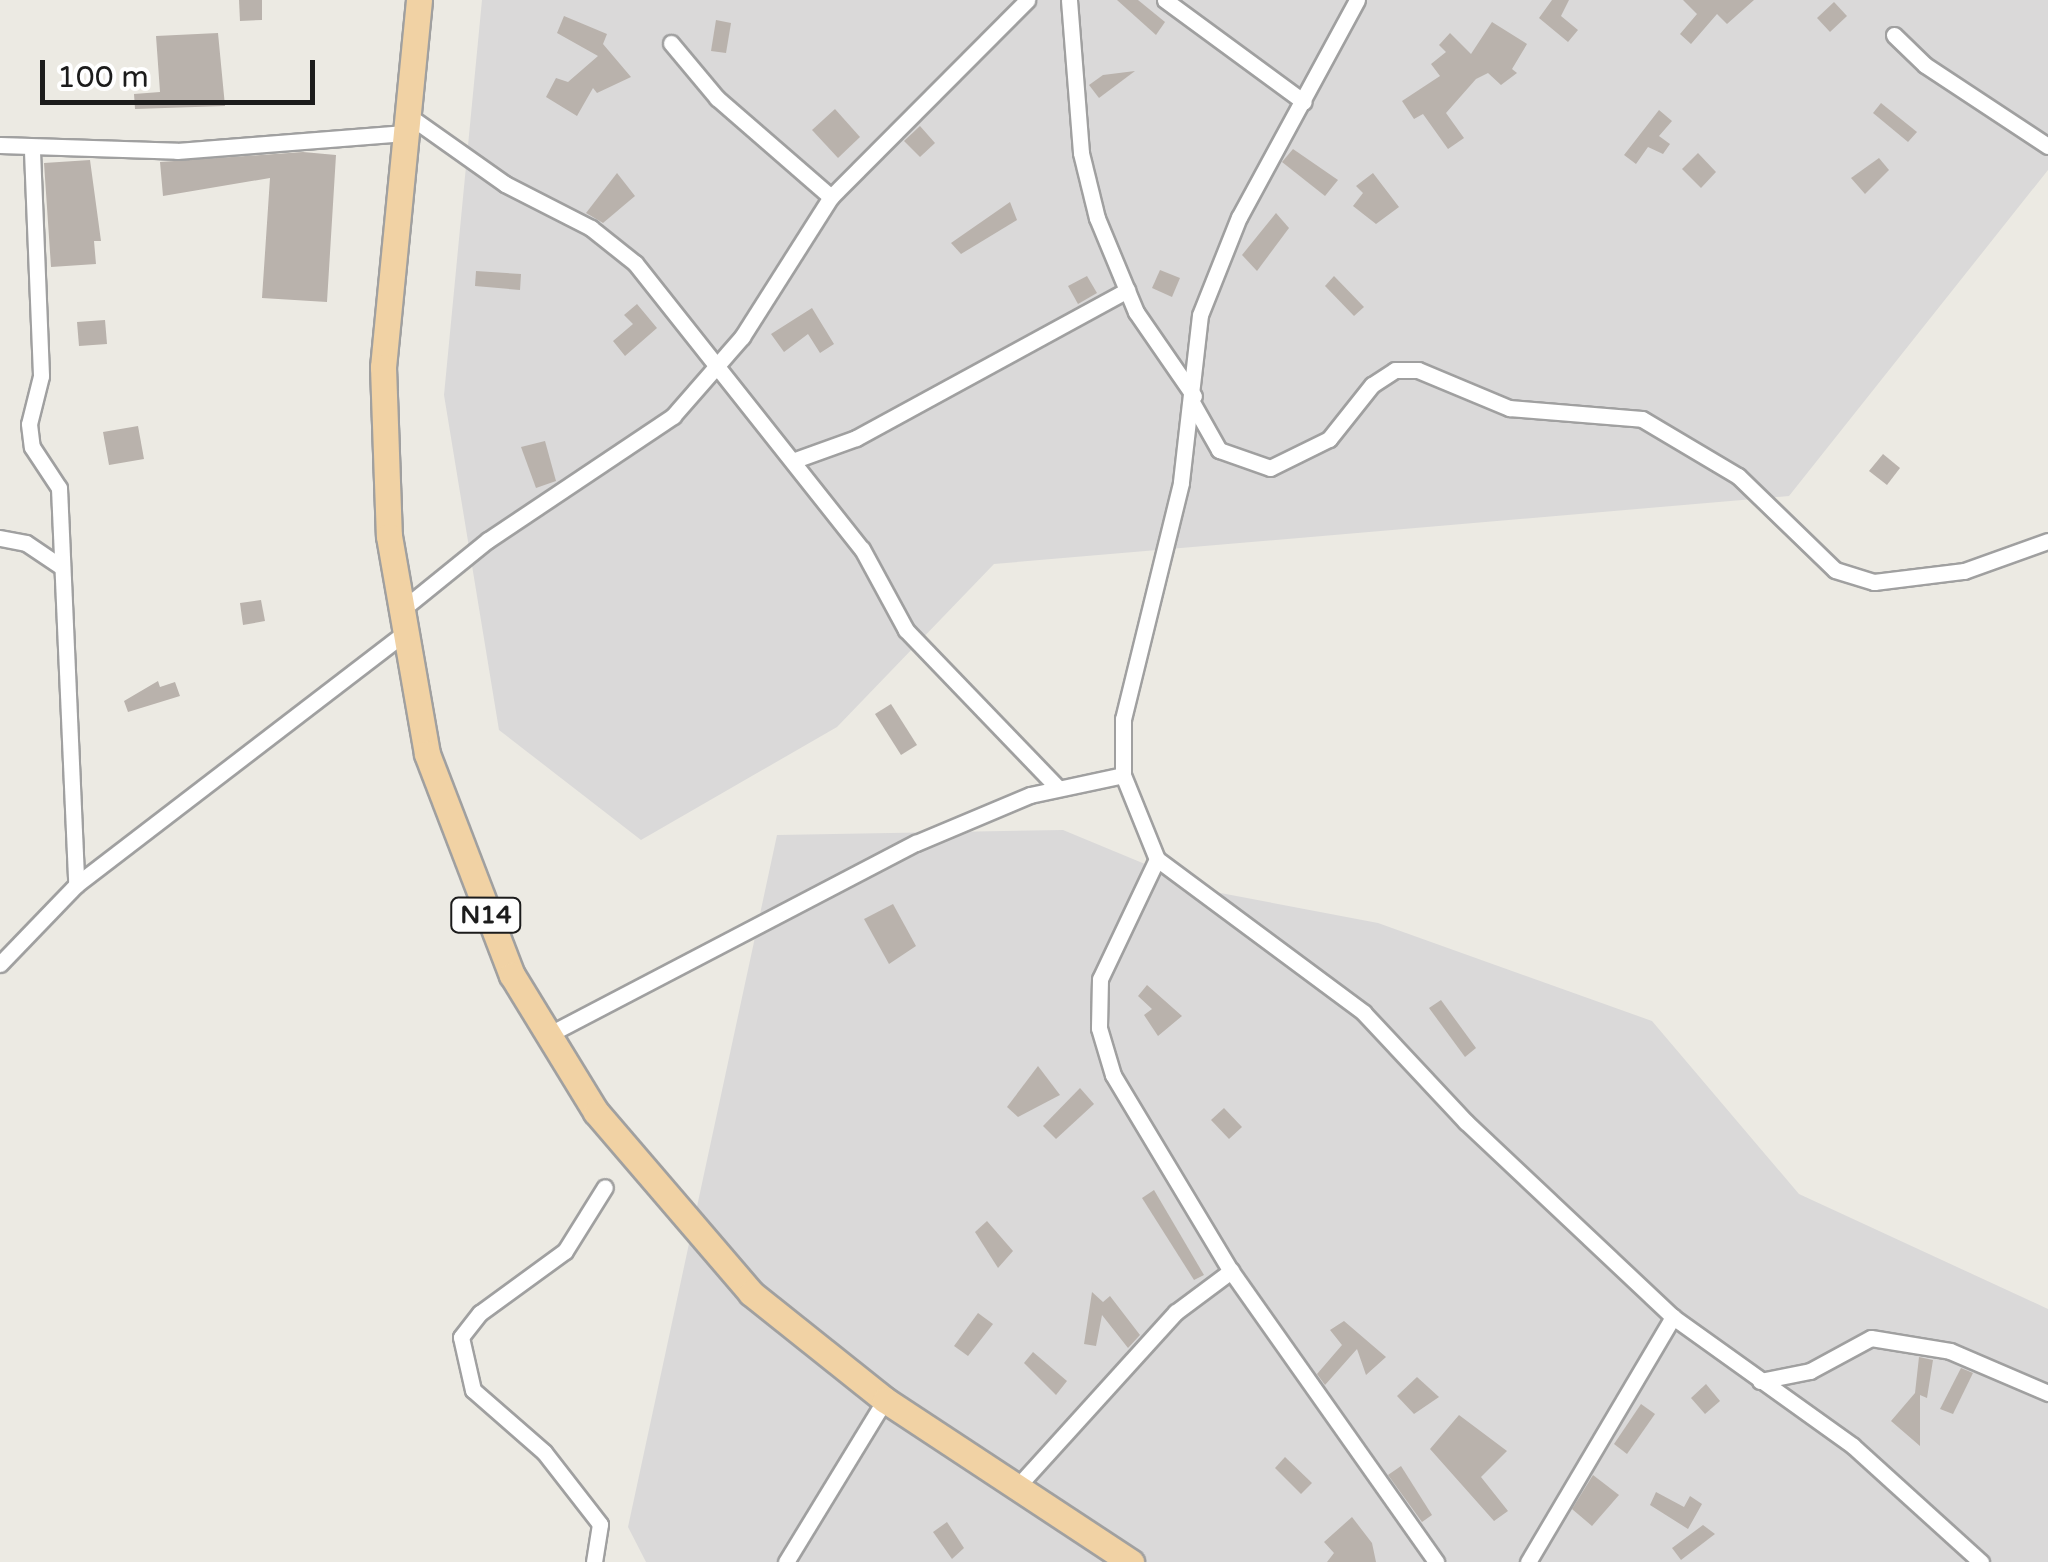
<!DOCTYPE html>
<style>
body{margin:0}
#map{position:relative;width:2048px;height:1562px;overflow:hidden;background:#eceae3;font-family:"Varela Round",sans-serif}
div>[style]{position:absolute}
.residential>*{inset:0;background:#dad9d9}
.building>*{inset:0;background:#b9b2ac}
.roads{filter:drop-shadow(2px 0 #a0a0a0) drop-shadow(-2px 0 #a0a0a0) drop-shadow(0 2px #a0a0a0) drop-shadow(0 -2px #a0a0a0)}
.street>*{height:15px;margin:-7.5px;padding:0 7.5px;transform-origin:7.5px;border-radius:7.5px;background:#fff}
.primary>*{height:25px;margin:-12.5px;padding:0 12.5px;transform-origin:12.5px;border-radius:12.5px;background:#f1d2a4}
span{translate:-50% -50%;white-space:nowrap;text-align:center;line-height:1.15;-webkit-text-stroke:9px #fff;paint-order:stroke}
.shield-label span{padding:2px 8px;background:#fff;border:2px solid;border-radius:8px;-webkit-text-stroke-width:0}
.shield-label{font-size:25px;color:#1c1c1c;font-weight:700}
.scale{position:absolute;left:40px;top:60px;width:275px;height:45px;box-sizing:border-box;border:5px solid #1c1c1c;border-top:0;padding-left:12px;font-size:30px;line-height:35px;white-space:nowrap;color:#1c1c1c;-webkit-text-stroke:8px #fff;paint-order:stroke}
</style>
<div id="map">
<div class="residential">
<i style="clip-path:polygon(482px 0,2048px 0,2048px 170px,1789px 496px,994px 564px,837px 727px,641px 840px,499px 730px,444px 395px)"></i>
<i style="clip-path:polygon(1063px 830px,1210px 891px,1378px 923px,1652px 1021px,1799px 1194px,2048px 1309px,2048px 1562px,646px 1562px,628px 1527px,777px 835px)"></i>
</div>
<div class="building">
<i style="clip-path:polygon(239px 0,262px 0,262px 20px,240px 21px)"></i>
<i style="clip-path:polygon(1117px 0,1138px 0,1165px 22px,1156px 35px)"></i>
<i style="clip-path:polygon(1552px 0,1569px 0,1561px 16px,1578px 30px,1568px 42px,1539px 18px)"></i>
<i style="clip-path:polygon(1683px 0,1754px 0,1727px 24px,1717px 14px,1691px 44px,1680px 34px,1697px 14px)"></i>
<i style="clip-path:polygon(1834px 2px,1847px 16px,1830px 32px,1817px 18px)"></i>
<i style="clip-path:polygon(564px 16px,607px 34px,603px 44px,631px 77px,597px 93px,593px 88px,577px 116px,546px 97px,556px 78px,568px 82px,598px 56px,557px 33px)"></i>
<i style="clip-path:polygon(716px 20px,731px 23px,726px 53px,711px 51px)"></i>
<i style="clip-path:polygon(1492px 22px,1527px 44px,1512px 69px,1517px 73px,1501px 85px,1488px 73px,1476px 79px,1446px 113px,1464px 138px,1448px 149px,1423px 114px,1414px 119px,1402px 101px,1440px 76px,1431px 64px,1446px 52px,1439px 45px,1450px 33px,1471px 54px)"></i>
<i style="clip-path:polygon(218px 33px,225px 106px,135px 109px,134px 94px,160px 92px,156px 36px)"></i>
<i style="clip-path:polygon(1135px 71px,1099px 98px,1089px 85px,1103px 75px)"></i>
<i style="clip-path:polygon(1881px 103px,1917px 132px,1908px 142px,1873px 113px)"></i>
<i style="clip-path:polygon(835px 109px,860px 137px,838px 158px,812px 130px)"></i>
<i style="clip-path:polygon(1659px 110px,1672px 121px,1659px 136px,1670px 144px,1663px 154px,1648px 147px,1636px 164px,1624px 155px)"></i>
<i style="clip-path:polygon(920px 126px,935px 143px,920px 157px,904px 141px)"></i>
<i style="clip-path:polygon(1293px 149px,1338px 180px,1325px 196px,1282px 162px)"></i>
<i style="clip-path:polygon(303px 152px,336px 155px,327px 302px,262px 298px,270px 178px,163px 196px,160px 162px)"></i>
<i style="clip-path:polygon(1698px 153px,1716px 172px,1701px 188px,1682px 169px)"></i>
<i style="clip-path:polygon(1879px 158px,1889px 170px,1865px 194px,1851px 178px)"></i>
<i style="clip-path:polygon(90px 160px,101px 241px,94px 241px,96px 264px,51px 267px,44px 163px)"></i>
<i style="clip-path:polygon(617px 173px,635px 196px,603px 223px,586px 213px)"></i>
<i style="clip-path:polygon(1373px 173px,1399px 207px,1376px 224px,1353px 206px,1363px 193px,1356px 186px)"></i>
<i style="clip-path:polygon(1010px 202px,1017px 220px,961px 254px,951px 243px)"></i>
<i style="clip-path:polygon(1276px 213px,1289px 228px,1257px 271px,1242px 255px)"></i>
<i style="clip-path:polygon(1160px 270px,1180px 278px,1172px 297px,1152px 288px)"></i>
<i style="clip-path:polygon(476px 271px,521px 274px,520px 290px,475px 286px)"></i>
<i style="clip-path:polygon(1087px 276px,1097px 293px,1078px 304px,1068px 286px)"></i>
<i style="clip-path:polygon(1334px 276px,1364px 307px,1354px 316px,1325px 286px)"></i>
<i style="clip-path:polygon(637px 304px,657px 328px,625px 356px,613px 341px,633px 324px,624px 315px)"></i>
<i style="clip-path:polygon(812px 308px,834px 344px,820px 353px,808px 334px,784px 352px,771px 334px)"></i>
<i style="clip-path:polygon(105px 320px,107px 344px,79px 346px,77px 322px)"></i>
<i style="clip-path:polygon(138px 426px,144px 459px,109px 465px,103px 432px)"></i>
<i style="clip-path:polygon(545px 441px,556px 481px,536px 488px,521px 447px)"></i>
<i style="clip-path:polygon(1883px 454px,1900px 468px,1887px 485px,1869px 471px)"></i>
<i style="clip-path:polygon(261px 600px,265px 621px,243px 625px,240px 603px)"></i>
<i style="clip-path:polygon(158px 681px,160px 687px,175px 682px,180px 696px,128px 712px,124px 701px)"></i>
<i style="clip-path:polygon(891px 704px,917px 745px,901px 755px,875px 714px)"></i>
<i style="clip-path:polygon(893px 904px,916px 946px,889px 964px,864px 919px)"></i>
<i style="clip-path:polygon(1147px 985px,1182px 1016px,1158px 1036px,1144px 1015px,1152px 1009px,1138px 996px)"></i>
<i style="clip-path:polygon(1441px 1000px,1476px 1048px,1465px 1057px,1429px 1008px)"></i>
<i style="clip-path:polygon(1038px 1066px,1060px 1095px,1018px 1117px,1007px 1107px)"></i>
<i style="clip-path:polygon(1080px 1088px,1094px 1104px,1056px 1139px,1043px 1126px)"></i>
<i style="clip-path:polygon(1224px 1108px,1242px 1127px,1229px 1139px,1211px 1120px)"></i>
<i style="clip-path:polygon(1154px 1190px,1204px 1275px,1194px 1280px,1142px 1198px)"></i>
<i style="clip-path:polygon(987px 1221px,1013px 1251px,998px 1268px,975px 1232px)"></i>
<i style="clip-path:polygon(1092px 1292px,1103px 1302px,1110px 1296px,1140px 1335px,1128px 1348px,1102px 1315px,1096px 1346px,1084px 1344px)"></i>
<i style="clip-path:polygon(978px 1313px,993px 1324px,968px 1356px,954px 1346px)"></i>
<i style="clip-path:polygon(1344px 1321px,1386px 1357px,1366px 1375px,1357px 1349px,1325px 1385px,1317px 1374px,1342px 1345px,1330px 1330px)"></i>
<i style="clip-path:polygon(1033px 1352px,1067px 1381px,1056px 1395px,1024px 1363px)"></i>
<i style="clip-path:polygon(1919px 1357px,1933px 1360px,1927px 1398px,1920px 1395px,1920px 1446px,1891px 1421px,1915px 1393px)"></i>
<i style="clip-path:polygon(1961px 1368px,1973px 1373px,1953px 1414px,1940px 1409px)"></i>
<i style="clip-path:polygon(1417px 1377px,1439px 1397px,1414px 1414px,1397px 1396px)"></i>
<i style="clip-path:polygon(1706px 1384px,1720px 1401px,1705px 1414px,1691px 1398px)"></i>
<i style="clip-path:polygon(1641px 1404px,1655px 1414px,1627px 1454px,1614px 1444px)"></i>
<i style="clip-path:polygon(1459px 1415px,1507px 1451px,1481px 1477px,1508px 1511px,1494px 1521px,1430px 1449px)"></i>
<i style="clip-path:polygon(1285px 1457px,1312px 1483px,1301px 1494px,1275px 1468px)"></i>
<i style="clip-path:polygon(1401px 1466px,1432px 1515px,1422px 1522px,1388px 1475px)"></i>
<i style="clip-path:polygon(1593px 1475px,1619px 1495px,1592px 1526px,1572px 1509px)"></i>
<i style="clip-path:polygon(1656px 1492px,1684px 1507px,1690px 1496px,1702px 1504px,1688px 1529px,1650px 1505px)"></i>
<i style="clip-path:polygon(1352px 1517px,1372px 1543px,1376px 1562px,1327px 1562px,1334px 1553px,1324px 1542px)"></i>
<i style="clip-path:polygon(947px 1522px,964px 1548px,952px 1559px,933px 1532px)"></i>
<i style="clip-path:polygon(1703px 1525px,1715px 1534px,1681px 1560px,1672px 1548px)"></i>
</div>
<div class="roads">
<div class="street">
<i style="left:1069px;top:0;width:153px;rotate:85.5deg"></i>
<i style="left:1081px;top:153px;width:67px;rotate:76.2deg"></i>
<i style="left:1097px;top:218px;width:102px;rotate:67.5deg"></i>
<i style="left:1136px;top:312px;width:102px;rotate:55.4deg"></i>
<i style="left:1165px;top:0;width:172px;rotate:36.3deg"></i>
<i style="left:1357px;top:0;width:247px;rotate:118.5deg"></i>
<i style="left:1239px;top:217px;width:105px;rotate:111.7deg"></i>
<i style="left:1200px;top:315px;width:169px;rotate:96.5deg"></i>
<i style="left:1181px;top:483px;width:243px;rotate:103.8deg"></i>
<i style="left:1123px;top:719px;width:56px;rotate:90deg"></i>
<i style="left:1123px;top:775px;width:91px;rotate:68deg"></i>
<i style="left:1157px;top:859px;width:258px;rotate:36.6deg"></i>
<i style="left:1364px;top:1013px;width:149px;rotate:46.9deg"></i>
<i style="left:1466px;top:1122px;width:284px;rotate:43.3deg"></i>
<i style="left:1673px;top:1317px;width:221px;rotate:35.6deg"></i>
<i style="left:1853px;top:1446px;width:173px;rotate:42.2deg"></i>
<i style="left:1894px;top:35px;width:43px;rotate:44.1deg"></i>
<i style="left:1925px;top:65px;width:147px;rotate:33.4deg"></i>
<i style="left:671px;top:43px;width:72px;rotate:50.1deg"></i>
<i style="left:717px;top:98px;width:151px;rotate:41deg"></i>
<i style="left:409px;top:116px;width:118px;rotate:35.3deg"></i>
<i style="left:505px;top:184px;width:97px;rotate:27.1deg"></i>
<i style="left:591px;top:228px;width:56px;rotate:38.5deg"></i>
<i style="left:635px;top:263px;width:365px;rotate:51.6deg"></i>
<i style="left:862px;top:549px;width:92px;rotate:61.5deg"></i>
<i style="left:906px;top:630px;width:219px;rotate:46.1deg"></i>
<i style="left:0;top:145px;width:177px;rotate:1.9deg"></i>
<i style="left:177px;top:151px;width:232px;rotate:-4.5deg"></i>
<i style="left:32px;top:151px;width:225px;rotate:87.7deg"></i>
<i style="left:41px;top:376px;width:49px;rotate:104deg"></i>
<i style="left:29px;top:424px;width:23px;rotate:83deg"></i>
<i style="left:32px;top:447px;width:49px;rotate:56.6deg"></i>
<i style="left:59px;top:488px;width:397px;rotate:87.5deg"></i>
<i style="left:76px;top:885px;width:409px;rotate:-37.5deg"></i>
<i style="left:1193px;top:404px;width:53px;rotate:60.5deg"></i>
<i style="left:1219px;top:450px;width:54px;rotate:19.4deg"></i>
<i style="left:1270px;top:468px;width:66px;rotate:-26.2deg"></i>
<i style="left:1329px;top:439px;width:69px;rotate:-51.5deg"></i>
<i style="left:1372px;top:385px;width:27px;rotate:-33deg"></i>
<i style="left:1395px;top:370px;width:23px"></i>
<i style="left:1418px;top:370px;width:99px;rotate:22.7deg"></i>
<i style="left:1509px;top:408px;width:133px;rotate:4.7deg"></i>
<i style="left:1642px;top:419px;width:112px;rotate:30.7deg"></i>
<i style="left:1738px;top:476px;width:135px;rotate:44.1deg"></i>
<i style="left:1835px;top:570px;width:41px;rotate:17.1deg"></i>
<i style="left:1874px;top:582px;width:91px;rotate:-7deg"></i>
<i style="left:1964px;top:571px;width:89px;rotate:-19.7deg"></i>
<i style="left:795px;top:460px;width:65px;rotate:-19.8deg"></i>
<i style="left:856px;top:438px;width:309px;rotate:-28.6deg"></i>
<i style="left:0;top:538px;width:26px;rotate:11deg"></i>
<i style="left:26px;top:543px;width:40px;rotate:34deg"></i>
<i style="left:399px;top:612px;width:114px;rotate:-39deg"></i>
<i style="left:488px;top:540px;width:223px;rotate:-33.8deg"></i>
<i style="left:673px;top:416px;width:105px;rotate:-48.9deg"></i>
<i style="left:742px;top:337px;width:166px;rotate:-57.6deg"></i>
<i style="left:831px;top:197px;width:278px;rotate:-45.1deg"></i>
<i style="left:1157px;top:859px;width:133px;rotate:115.4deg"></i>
<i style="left:1100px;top:979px;width:49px;rotate:91.2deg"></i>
<i style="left:1099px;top:1028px;width:49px;rotate:73.4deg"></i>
<i style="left:1113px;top:1075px;width:229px;rotate:59deg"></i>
<i style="left:1231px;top:1271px;width:356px;rotate:54.8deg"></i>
<i style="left:0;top:964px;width:110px;rotate:-46.1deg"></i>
<i style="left:548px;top:1035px;width:415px;rotate:-27.6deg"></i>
<i style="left:916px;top:843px;width:124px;rotate:-22.8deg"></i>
<i style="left:1030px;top:795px;width:95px;rotate:-12.1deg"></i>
<i style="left:1760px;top:1381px;width:51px;rotate:-11.3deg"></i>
<i style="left:1810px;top:1371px;width:69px;rotate:-28.4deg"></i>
<i style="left:1871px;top:1338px;width:80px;rotate:9.3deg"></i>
<i style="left:1950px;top:1351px;width:107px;rotate:23.2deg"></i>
<i style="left:1018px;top:1486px;width:235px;rotate:-47.8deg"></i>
<i style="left:1176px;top:1312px;width:69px;rotate:-36.7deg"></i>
<i style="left:594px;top:1562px;width:38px;rotate:-81deg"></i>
<i style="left:600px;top:1524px;width:91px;rotate:-127.9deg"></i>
<i style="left:544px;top:1452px;width:94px;rotate:-138.9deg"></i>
<i style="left:473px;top:1390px;width:54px;rotate:-102.8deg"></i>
<i style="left:461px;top:1337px;width:31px;rotate:-52deg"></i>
<i style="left:480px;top:1313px;width:105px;rotate:-36.1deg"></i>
<i style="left:565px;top:1251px;width:75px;rotate:-58deg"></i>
<i style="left:786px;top:1562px;width:190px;rotate:-58.6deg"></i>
<i style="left:1528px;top:1562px;width:285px;rotate:-59.4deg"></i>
</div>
<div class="primary">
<i style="left:419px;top:0;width:369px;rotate:95.6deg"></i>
<i style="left:383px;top:367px;width:169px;rotate:88deg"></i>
<i style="left:389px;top:536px;width:221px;rotate:80.1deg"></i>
<i style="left:427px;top:754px;width:237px;rotate:69deg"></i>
<i style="left:512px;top:975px;width:161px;rotate:58.5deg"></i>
<i style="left:596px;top:1112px;width:238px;rotate:49.4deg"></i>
<i style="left:751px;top:1293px;width:171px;rotate:38.6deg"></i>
<i style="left:885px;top:1400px;width:295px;rotate:33.4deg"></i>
</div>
</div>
<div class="shield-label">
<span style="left:486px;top:915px">N14</span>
</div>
<div class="scale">100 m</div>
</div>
